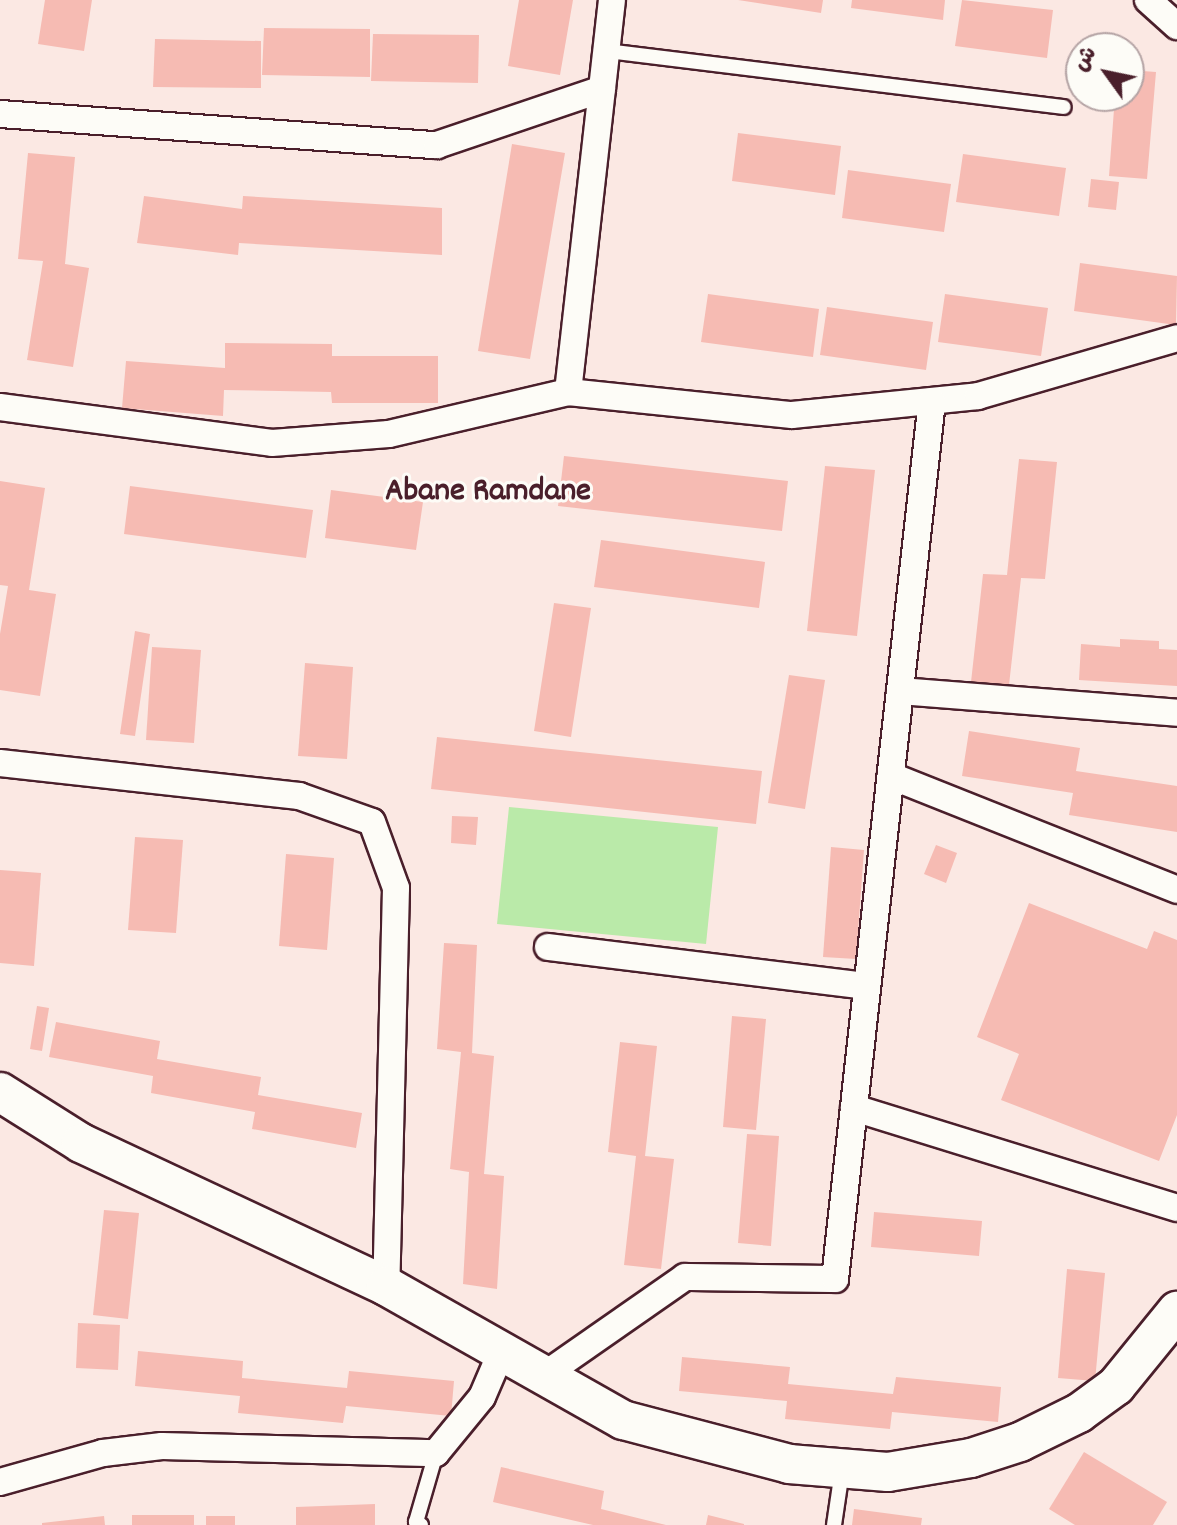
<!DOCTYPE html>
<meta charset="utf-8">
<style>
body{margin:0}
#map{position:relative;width:1177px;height:1525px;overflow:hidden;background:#fbe8e3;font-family:Dekko,"Playpen Sans Arabic",sans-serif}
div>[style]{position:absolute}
.green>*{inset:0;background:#baeaa9}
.building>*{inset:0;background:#f6bbb3}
.roads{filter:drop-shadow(2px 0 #4a1f2b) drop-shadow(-2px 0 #4a1f2b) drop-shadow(0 2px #4a1f2b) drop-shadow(0 -2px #4a1f2b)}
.lane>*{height:14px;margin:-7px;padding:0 7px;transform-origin:7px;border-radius:7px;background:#fdfcf7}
.street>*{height:26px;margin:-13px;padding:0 13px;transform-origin:13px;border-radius:13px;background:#fdfcf7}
.secondary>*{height:38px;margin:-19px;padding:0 19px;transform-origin:19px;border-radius:19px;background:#fdfcf7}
span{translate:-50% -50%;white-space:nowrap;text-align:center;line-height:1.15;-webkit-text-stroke:6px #fdfcf7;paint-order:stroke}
.district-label{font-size:34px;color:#4a1f2b;font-weight:700}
.north{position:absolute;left:1065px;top:32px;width:80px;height:80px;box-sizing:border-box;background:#fdfcf7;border:2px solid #b5a4a5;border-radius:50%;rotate:303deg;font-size:22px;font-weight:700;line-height:32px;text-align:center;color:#4a1f2b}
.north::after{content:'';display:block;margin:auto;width:28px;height:36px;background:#4a1f2b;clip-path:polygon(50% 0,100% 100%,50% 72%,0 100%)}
</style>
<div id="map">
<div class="green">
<i style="clip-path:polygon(509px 807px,718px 827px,706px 944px,497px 924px)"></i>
</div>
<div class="building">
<i style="clip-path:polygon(45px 0,92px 0,84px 51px,38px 44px)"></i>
<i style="clip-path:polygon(519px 0,573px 0,560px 75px,508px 66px)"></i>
<i style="clip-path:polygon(738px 0,823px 0,821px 13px)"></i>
<i style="clip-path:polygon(852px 0,945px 0,943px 20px,851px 8px)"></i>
<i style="clip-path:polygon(962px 0,1053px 10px,1047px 58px,955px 46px)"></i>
<i style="clip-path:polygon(264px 28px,370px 29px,370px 77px,262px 75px)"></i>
<i style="clip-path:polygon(373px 34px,479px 35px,478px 83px,371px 81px)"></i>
<i style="clip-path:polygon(155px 39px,261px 41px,261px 88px,153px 87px)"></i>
<i style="clip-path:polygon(1129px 70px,1156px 72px,1147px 179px,1109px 176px,1115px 96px,1129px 96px)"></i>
<i style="clip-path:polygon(738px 133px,841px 146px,835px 195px,732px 181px)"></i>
<i style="clip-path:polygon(512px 144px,565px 153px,530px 359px,478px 351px)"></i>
<i style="clip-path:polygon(28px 153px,75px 157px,65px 264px,89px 268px,73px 367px,27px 360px,43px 261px,18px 259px)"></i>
<i style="clip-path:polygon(963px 154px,1066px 168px,1059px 216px,956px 202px)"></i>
<i style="clip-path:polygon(848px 170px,951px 184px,944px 232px,842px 218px)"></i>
<i style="clip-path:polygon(1091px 179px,1119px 182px,1116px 210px,1088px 207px)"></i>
<i style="clip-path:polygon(144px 196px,242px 209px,243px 196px,442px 208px,442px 255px,239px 243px,238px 255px,137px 243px)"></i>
<i style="clip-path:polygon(1080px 263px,1177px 276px,1176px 325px,1074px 311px)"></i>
<i style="clip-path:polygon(708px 294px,819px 309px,813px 357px,701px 342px)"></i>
<i style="clip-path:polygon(945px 294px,1048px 308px,1041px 356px,938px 342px)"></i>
<i style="clip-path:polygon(827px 307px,933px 322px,926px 370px,820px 355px)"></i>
<i style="clip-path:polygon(225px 343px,332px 344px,332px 356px,438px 356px,438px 403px,332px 403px,331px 392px,224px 390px,223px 416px,122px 408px,126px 361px,225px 368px)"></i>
<i style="clip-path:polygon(564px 456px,788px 481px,782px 531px,558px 506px)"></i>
<i style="clip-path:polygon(1019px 459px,1057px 462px,1045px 579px,1021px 578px,1009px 685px,971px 682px,983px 574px,1007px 575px)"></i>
<i style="clip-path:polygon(825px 466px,875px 470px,857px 636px,807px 631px)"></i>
<i style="clip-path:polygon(0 481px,45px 488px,29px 590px,56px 594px,40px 696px,0 690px,0 634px,8px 586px,0 585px)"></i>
<i style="clip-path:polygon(130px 486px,313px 510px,306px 558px,124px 534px)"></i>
<i style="clip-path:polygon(331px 490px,423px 502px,416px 550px,325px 538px)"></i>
<i style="clip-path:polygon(601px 540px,765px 562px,759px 608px,594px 587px)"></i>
<i style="clip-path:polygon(554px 603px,591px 608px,571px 737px,534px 731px)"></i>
<i style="clip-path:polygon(135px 631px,150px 634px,135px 736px,120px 734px)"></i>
<i style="clip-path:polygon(1120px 639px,1159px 641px,1159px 649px,1177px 650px,1177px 686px,1079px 680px,1081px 644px,1120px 647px)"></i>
<i style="clip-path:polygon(152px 647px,201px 650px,194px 743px,146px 740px)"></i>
<i style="clip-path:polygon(305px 663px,353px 667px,347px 759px,298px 756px)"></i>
<i style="clip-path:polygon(789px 675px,825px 680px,805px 809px,768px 803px)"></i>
<i style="clip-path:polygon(969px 731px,1080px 748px,1076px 771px,1177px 786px,1177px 832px,1069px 815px,1073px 793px,962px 776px)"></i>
<i style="clip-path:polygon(437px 737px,762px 771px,756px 824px,431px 789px)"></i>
<i style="clip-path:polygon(452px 816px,478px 817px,476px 845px,451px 843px)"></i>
<i style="clip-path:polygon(135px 837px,183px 840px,176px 933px,128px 930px)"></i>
<i style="clip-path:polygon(936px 845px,957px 853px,946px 883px,924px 874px)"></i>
<i style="clip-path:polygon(831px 847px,864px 850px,856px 959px,823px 957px)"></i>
<i style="clip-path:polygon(286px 854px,334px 858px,327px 950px,279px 946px)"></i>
<i style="clip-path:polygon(0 870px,41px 873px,34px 966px,0 963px)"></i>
<i style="clip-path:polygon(1029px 903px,1147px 949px,1154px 931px,1177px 940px,1177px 1115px,1159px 1161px,1001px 1100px,1019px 1054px,977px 1037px)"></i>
<i style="clip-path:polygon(444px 943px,477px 945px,472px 1053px,494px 1056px,484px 1174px,504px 1176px,497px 1289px,463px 1284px,469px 1172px,450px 1169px,461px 1052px,437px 1049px)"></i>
<i style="clip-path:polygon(37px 1006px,49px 1008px,42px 1051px,30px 1049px)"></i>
<i style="clip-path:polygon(732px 1016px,766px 1019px,756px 1130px,723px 1127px)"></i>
<i style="clip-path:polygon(56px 1022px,160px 1041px,157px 1059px,261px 1077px,258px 1095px,362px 1113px,356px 1148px,252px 1129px,255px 1112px,151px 1093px,153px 1076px,49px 1057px)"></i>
<i style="clip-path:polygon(620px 1042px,657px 1046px,645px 1156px,674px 1159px,661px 1269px,624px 1265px,636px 1156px,608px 1152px)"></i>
<i style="clip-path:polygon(747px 1134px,779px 1136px,771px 1246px,738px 1243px)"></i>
<i style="clip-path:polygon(104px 1210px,139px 1213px,128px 1319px,93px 1315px)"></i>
<i style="clip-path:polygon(874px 1212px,982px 1221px,979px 1256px,871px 1247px)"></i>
<i style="clip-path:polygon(1067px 1269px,1105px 1273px,1095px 1381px,1058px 1378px)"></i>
<i style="clip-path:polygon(78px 1323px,120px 1325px,118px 1370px,76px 1368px)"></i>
<i style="clip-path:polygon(138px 1351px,243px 1361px,242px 1378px,347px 1388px,349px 1371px,454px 1381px,451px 1416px,346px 1406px,343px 1423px,238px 1413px,240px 1396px,135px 1386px)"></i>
<i style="clip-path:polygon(682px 1357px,790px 1367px,788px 1384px,893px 1394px,896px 1377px,1001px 1387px,998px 1422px,892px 1412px,890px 1429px,785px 1419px,787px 1401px,679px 1391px)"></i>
<i style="clip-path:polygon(1084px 1452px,1167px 1502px,1153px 1525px,1075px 1525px,1049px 1509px)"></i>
<i style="clip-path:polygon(501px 1467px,604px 1491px,601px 1509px,666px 1525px,593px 1525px,493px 1502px)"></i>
<i style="clip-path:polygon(375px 1504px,375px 1525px,296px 1525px,296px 1507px)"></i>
<i style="clip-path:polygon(854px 1509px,922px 1518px,921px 1525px,852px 1525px)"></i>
<i style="clip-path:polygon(132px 1515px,194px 1515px,194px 1525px,132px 1525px)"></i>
<i style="clip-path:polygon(708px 1515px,744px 1524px,744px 1525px,706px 1525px)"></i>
<i style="clip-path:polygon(104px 1516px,105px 1525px,42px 1525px,42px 1523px)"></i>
<i style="clip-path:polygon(206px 1516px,235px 1516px,235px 1525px,206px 1525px)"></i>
</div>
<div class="roads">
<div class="lane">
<i style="left:607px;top:51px;width:460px;rotate:7deg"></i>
<i style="left:421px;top:1525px;width:6px;rotate:-149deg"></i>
<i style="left:416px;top:1522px;width:72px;rotate:-73.8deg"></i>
<i style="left:834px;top:1525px;width:55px;rotate:-81.6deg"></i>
</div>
<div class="street">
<i style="left:1148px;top:0;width:39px;rotate:42deg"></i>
<i style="left:0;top:114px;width:438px;rotate:4.1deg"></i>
<i style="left:437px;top:145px;width:174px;rotate:-18.7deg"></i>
<i style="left:568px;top:392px;width:394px;rotate:-83.6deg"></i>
<i style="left:0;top:407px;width:274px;rotate:7.5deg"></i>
<i style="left:272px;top:443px;width:117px;rotate:-4.4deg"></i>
<i style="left:389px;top:434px;width:184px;rotate:-13.2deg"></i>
<i style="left:568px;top:392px;width:225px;rotate:5.9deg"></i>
<i style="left:792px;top:415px;width:187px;rotate:-5.8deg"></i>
<i style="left:978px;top:396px;width:207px;rotate:-16.2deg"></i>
<i style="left:900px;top:691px;width:278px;rotate:4.5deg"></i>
<i style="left:0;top:763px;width:301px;rotate:6.3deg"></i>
<i style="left:299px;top:796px;width:77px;rotate:19.6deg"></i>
<i style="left:372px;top:822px;width:70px;rotate:70deg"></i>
<i style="left:396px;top:888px;width:398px;rotate:91.4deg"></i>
<i style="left:891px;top:776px;width:308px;rotate:21.7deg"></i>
<i style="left:548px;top:947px;width:321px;rotate:7deg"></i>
<i style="left:854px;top:1108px;width:338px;rotate:17.2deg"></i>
<i style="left:546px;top:1374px;width:169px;rotate:-34.9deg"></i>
<i style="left:685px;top:1277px;width:150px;rotate:0.8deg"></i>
<i style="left:835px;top:1279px;width:883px;rotate:-83.7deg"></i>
<i style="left:0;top:1482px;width:107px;rotate:-15.7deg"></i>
<i style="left:103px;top:1453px;width:59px;rotate:-6.8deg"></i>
<i style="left:162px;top:1446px;width:274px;rotate:1.5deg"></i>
<i style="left:436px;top:1453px;width:72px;rotate:-50.6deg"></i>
<i style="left:482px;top:1397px;width:53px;rotate:-66.8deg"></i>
</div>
<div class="secondary">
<i style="left:0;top:1092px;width:96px;rotate:32.2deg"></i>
<i style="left:81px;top:1143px;width:337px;rotate:25.1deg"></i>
<i style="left:386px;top:1286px;width:272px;rotate:29.5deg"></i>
<i style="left:623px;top:1420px;width:172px;rotate:14.8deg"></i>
<i style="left:789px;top:1464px;width:99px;rotate:4.6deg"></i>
<i style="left:888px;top:1472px;width:84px;rotate:-9.6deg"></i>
<i style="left:971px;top:1458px;width:52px;rotate:-18.1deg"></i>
<i style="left:1020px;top:1442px;width:66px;rotate:-26.2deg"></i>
<i style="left:1079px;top:1413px;width:46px;rotate:-36.1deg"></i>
<i style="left:1116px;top:1386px;width:97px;rotate:-50.9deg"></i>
</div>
</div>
<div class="district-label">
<span style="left:488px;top:493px">Abane Ramdane</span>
</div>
<div class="north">ش</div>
</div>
